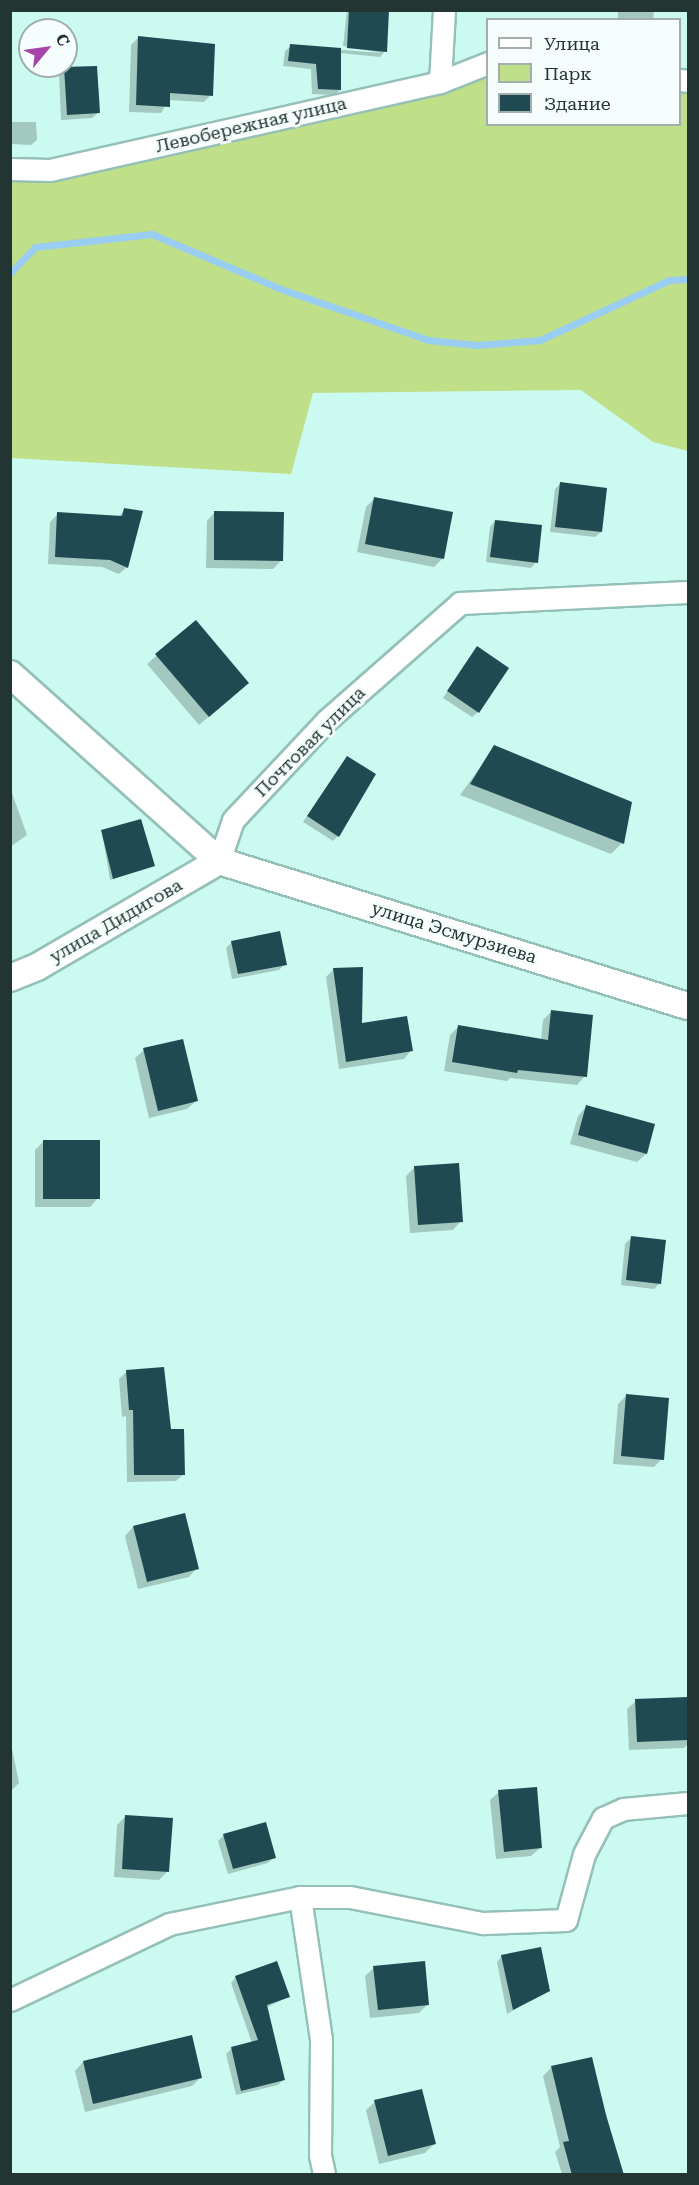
<!DOCTYPE html>
<meta charset="utf-8">
<style>
body{margin:0}
#map{position:relative;width:699px;height:2185px;overflow:hidden;background:#cbfaf1;font-family:"Roboto Serif",serif}
div>[style]{position:absolute}
.green>*{inset:0;background:#c0df89}
.shadow>*{inset:0;background:#0003}
.stream>*{height:7px;margin:-3.5px;padding:0 3.5px;transform-origin:3.5px;border-radius:3.5px;background:#99cdf2}
.building>*{inset:0;background:#204a52}
.roads{filter:drop-shadow(2px 0 #94c0b8) drop-shadow(-2px 0 #94c0b8) drop-shadow(0 2px #94c0b8) drop-shadow(0 -2px #94c0b8)}
.minor>*{height:21px;margin:-10.5px;padding:0 10.5px;transform-origin:10.5px;border-radius:10.5px;background:#fff}
.tertiary>*{height:26px;margin:-13px;padding:0 13px;transform-origin:13px;border-radius:13px;background:#fff}
span{translate:-50% -50%;white-space:nowrap;text-align:center;line-height:1.15;-webkit-text-stroke:6px #f5fefc;paint-order:stroke}
.street-label{font-size:18px;color:#233532}
.frame{position:absolute;inset:0;border:12px solid #233532;pointer-events:none}
.legend{position:absolute;left:486px;top:18px;width:195px;height:108px;box-sizing:border-box;background:#f5fefc;border:2px solid #a1aeab;margin:0;padding:8px 10px;list-style:none;font-size:18px;color:#233532}
.legend li{display:flex;align-items:center;gap:12px;height:30px}
.legend b{width:30px;border:2px solid #a1aeab}
.north{position:absolute;left:18px;top:18px;width:60px;height:60px;box-sizing:border-box;background:#f5fefc;border:2px solid #a1aeab;border-radius:50%;rotate:61deg;font-size:16px;font-weight:700;line-height:24px;text-align:center;color:#233532}
.north::after{content:'';display:block;margin:auto;width:21px;height:27px;background:#a744ab;clip-path:polygon(50% 0,100% 100%,50% 72%,0 100%)}
</style>
<div id="map">
<div class="green">
<i style="clip-path:polygon(487px 63px,488px 124px,680px 124px,680px 80px,688px 81px,688px 451px,653px 442px,581px 390px,313px 393px,291px 474px,11px 458px,10px 169px)"></i>
</div>
<div class="shadow">
<i style="clip-path:polygon(347px 10px,388px 10px,385px 51px,380px 57px,340px 53px,340px 90px,334px 95px,312px 94px,311px 69px,283px 66px,285px 51px,291px 46px,382px 53px,343px 46px)"></i>
<i style="clip-path:polygon(618px 10px,654px 10px,653px 20px,618px 20px)"></i>
<i style="clip-path:polygon(138px 38px,211px 95px,204px 102px,169px 100px,161px 113px,129px 112px,131px 45px)"></i>
<i style="clip-path:polygon(65px 69px,98px 113px,92px 118px,61px 120px,59px 74px)"></i>
<i style="clip-path:polygon(10px 122px,36px 122px,37px 140px,31px 145px,10px 144px)"></i>
<i style="clip-path:polygon(560px 484px,601px 532px,595px 537px,550px 532px,555px 489px)"></i>
<i style="clip-path:polygon(374px 499px,443px 558px,434px 567px,357px 552px,366px 507px)"></i>
<i style="clip-path:polygon(125px 510px,127px 567px,119px 574px,102px 567px,48px 564px,50px 522px,58px 514px,118px 517px)"></i>
<i style="clip-path:polygon(215px 512px,282px 560px,273px 569px,206px 568px,207px 521px)"></i>
<i style="clip-path:polygon(495px 521px,536px 562px,531px 568px,486px 562px,490px 527px)"></i>
<i style="clip-path:polygon(195px 622px,239px 691px,199px 725px,147px 664px)"></i>
<i style="clip-path:polygon(477px 648px,478px 712px,472px 717px,443px 698px)"></i>
<i style="clip-path:polygon(495px 747px,622px 843px,611px 854px,460px 795px)"></i>
<i style="clip-path:polygon(347px 758px,338px 836px,333px 841px,303px 822px)"></i>
<i style="clip-path:polygon(12px 793px,27px 835px,10px 847px,10px 794px)"></i>
<i style="clip-path:polygon(102px 832px,153px 866px,110px 880px)"></i>
<i style="clip-path:polygon(232px 942px,285px 964px,279px 970px,232px 979px,226px 948px)"></i>
<i style="clip-path:polygon(334px 969px,361px 1025px,411px 1051px,404px 1059px,339px 1069px,326px 977px)"></i>
<i style="clip-path:polygon(551px 1012px,585px 1076px,577px 1085px,510px 1078px,507px 1081px,444px 1071px,450px 1035px,459px 1026px,541px 1040px,543px 1020px)"></i>
<i style="clip-path:polygon(144px 1050px,196px 1101px,187px 1109px,149px 1118px,135px 1058px)"></i>
<i style="clip-path:polygon(586px 1107px,654px 1125px,646px 1154px,637px 1162px,570px 1144px,578px 1116px)"></i>
<i style="clip-path:polygon(44px 1141px,98px 1198px,90px 1207px,35px 1207px,35px 1150px)"></i>
<i style="clip-path:polygon(415px 1167px,461px 1221px,453px 1230px,410px 1233px,406px 1176px)"></i>
<i style="clip-path:polygon(631px 1238px,659px 1284px,654px 1289px,621px 1285px,625px 1244px)"></i>
<i style="clip-path:polygon(126px 1372px,170px 1430px,184px 1474px,176px 1481px,127px 1482px,126px 1416px,122px 1417px,119px 1379px)"></i>
<i style="clip-path:polygon(626px 1396px,662px 1459px,654px 1467px,613px 1464px,618px 1404px)"></i>
<i style="clip-path:polygon(133px 1527px,197px 1568px,189px 1577px,138px 1589px,125px 1536px)"></i>
<i style="clip-path:polygon(688px 1698px,688px 1744px,684px 1748px,629px 1750px,627px 1709px,636px 1701px)"></i>
<i style="clip-path:polygon(10px 1738px,19px 1783px,10px 1792px)"></i>
<i style="clip-path:polygon(499px 1792px,540px 1848px,531px 1856px,496px 1859px,490px 1800px)"></i>
<i style="clip-path:polygon(126px 1816px,168px 1871px,159px 1880px,114px 1877px,117px 1825px)"></i>
<i style="clip-path:polygon(224px 1835px,274px 1857px,268px 1863px,228px 1874px,218px 1841px)"></i>
<i style="clip-path:polygon(502px 1956px,548px 1990px,507px 2014px,497px 1962px)"></i>
<i style="clip-path:polygon(374px 1968px,427px 2005px,419px 2013px,370px 2018px,365px 1976px)"></i>
<i style="clip-path:polygon(236px 1977px,288px 1997px,266px 2008px,283px 2080px,278px 2085px,236px 2095px,226px 2054px,232px 2048px,252px 2043px,231px 1983px)"></i>
<i style="clip-path:polygon(591px 2058px,622px 2174px,562px 2174px,555px 2152px,560px 2147px,543px 2076px,551px 2068px)"></i>
<i style="clip-path:polygon(83px 2062px,201px 2077px,192px 2086px,85px 2112px,75px 2071px)"></i>
<i style="clip-path:polygon(375px 2102px,434px 2144px,425px 2153px,379px 2164px,366px 2110px)"></i>
</div>
<div class="stream">
<i style="left:10px;top:273px;width:36px;rotate:-46deg"></i>
<i style="left:35px;top:247px;width:118px;rotate:-6.3deg"></i>
<i style="left:152px;top:234px;width:140px;rotate:23.1deg"></i>
<i style="left:281px;top:289px;width:156px;rotate:19.1deg"></i>
<i style="left:428px;top:340px;width:49px;rotate:5.8deg"></i>
<i style="left:477px;top:345px;width:63px;rotate:-4.5deg"></i>
<i style="left:540px;top:340px;width:142px;rotate:-24.9deg"></i>
<i style="left:669px;top:280px;width:19px;rotate:-3deg"></i>
</div>
<div class="building">
<i style="clip-path:polygon(349px 10px,389px 10px,387px 52px,347px 48px)"></i>
<i style="clip-path:polygon(138px 36px,215px 44px,213px 96px,170px 93px,170px 107px,136px 105px)"></i>
<i style="clip-path:polygon(290px 44px,341px 48px,341px 90px,318px 89px,316px 64px,288px 61px)"></i>
<i style="clip-path:polygon(97px 66px,100px 113px,67px 115px,64px 67px)"></i>
<i style="clip-path:polygon(560px 482px,607px 488px,602px 532px,555px 527px)"></i>
<i style="clip-path:polygon(374px 497px,453px 512px,444px 559px,365px 544px)"></i>
<i style="clip-path:polygon(124px 508px,143px 511px,128px 568px,110px 560px,55px 557px,57px 512px,122px 516px)"></i>
<i style="clip-path:polygon(214px 511px,284px 512px,283px 561px,214px 560px)"></i>
<i style="clip-path:polygon(495px 520px,542px 525px,538px 563px,490px 557px)"></i>
<i style="clip-path:polygon(196px 620px,249px 683px,209px 717px,155px 654px)"></i>
<i style="clip-path:polygon(477px 646px,509px 668px,479px 713px,447px 691px)"></i>
<i style="clip-path:polygon(494px 745px,632px 802px,624px 844px,470px 784px)"></i>
<i style="clip-path:polygon(347px 756px,376px 774px,339px 837px,307px 816px)"></i>
<i style="clip-path:polygon(141px 819px,155px 866px,113px 879px,101px 830px)"></i>
<i style="clip-path:polygon(280px 931px,287px 965px,238px 974px,231px 941px)"></i>
<i style="clip-path:polygon(363px 967px,362px 1023px,407px 1016px,413px 1051px,346px 1062px,333px 968px)"></i>
<i style="clip-path:polygon(551px 1010px,593px 1015px,587px 1077px,518px 1070px,517px 1073px,452px 1062px,458px 1025px,548px 1040px)"></i>
<i style="clip-path:polygon(183px 1039px,198px 1101px,158px 1111px,143px 1048px)"></i>
<i style="clip-path:polygon(586px 1105px,655px 1124px,647px 1154px,578px 1135px)"></i>
<i style="clip-path:polygon(43px 1140px,100px 1140px,100px 1199px,43px 1199px)"></i>
<i style="clip-path:polygon(459px 1163px,463px 1222px,418px 1225px,414px 1166px)"></i>
<i style="clip-path:polygon(631px 1236px,666px 1240px,661px 1284px,626px 1280px)"></i>
<i style="clip-path:polygon(164px 1367px,171px 1429px,184px 1429px,185px 1475px,134px 1475px,133px 1410px,129px 1410px,126px 1370px)"></i>
<i style="clip-path:polygon(626px 1394px,669px 1398px,664px 1460px,621px 1456px)"></i>
<i style="clip-path:polygon(185px 1513px,199px 1569px,147px 1582px,133px 1526px)"></i>
<i style="clip-path:polygon(688px 1697px,688px 1740px,637px 1742px,635px 1699px)"></i>
<i style="clip-path:polygon(537px 1787px,542px 1848px,504px 1852px,498px 1790px)"></i>
<i style="clip-path:polygon(125px 1815px,173px 1818px,169px 1872px,122px 1869px)"></i>
<i style="clip-path:polygon(266px 1822px,276px 1858px,233px 1869px,223px 1834px)"></i>
<i style="clip-path:polygon(541px 1947px,550px 1991px,513px 2010px,501px 1955px)"></i>
<i style="clip-path:polygon(277px 1961px,290px 1997px,267px 2005px,285px 2080px,241px 2091px,231px 2047px,258px 2040px,235px 1976px)"></i>
<i style="clip-path:polygon(425px 1961px,429px 2005px,378px 2010px,373px 1966px)"></i>
<i style="clip-path:polygon(192px 2035px,202px 2078px,93px 2104px,83px 2061px)"></i>
<i style="clip-path:polygon(592px 2057px,606px 2115px,624px 2175px,572px 2175px,563px 2142px,569px 2141px,551px 2066px)"></i>
<i style="clip-path:polygon(422px 2089px,436px 2144px,388px 2156px,374px 2100px)"></i>
</div>
<div class="roads">
<div class="minor">
<i style="left:680px;top:80px;width:8px;rotate:7deg"></i>
<i style="left:440px;top:82px;width:72px;rotate:-86.8deg"></i>
<i style="left:10px;top:169px;width:40px;rotate:1.4deg"></i>
<i style="left:50px;top:170px;width:400px;rotate:-12.7deg"></i>
<i style="left:440px;top:82px;width:52px;rotate:-21.6deg"></i>
<i style="left:219px;top:861px;width:43px;rotate:-71.1deg"></i>
<i style="left:233px;top:820px;width:137px;rotate:-46.8deg"></i>
<i style="left:327px;top:720px;width:177px;rotate:-41.3deg"></i>
<i style="left:460px;top:603px;width:227px;rotate:-2.8deg"></i>
<i style="left:300px;top:1897px;width:145px;rotate:81.6deg"></i>
<i style="left:321px;top:2040px;width:115px;rotate:90.5deg"></i>
<i style="left:320px;top:2155px;width:19px;rotate:78deg"></i>
<i style="left:10px;top:2000px;width:176px;rotate:-25.5deg"></i>
<i style="left:169px;top:1924px;width:134px;rotate:-11.6deg"></i>
<i style="left:300px;top:1897px;width:50px"></i>
<i style="left:350px;top:1897px;width:136px;rotate:11.1deg"></i>
<i style="left:483px;top:1923px;width:83px;rotate:-2.1deg"></i>
<i style="left:566px;top:1920px;width:68px;rotate:-74.7deg"></i>
<i style="left:584px;top:1854px;width:41px;rotate:-62.2deg"></i>
<i style="left:603px;top:1818px;width:22px;rotate:-24deg"></i>
<i style="left:623px;top:1809px;width:65px;rotate:-5.3deg"></i>
</div>
<div class="tertiary">
<i style="left:10px;top:674px;width:280px;rotate:41.8deg"></i>
<i style="left:219px;top:861px;width:491px;rotate:17.2deg"></i>
<i style="left:10px;top:978px;width:29px;rotate:-22deg"></i>
<i style="left:37px;top:967px;width:211px;rotate:-30.2deg"></i>
</div>
</div>
<div class="street-label">
<span style="left:251px;top:125px;rotate:-13deg">Левобережная улица</span>
<span style="left:310px;top:742px;rotate:-45deg">Почтовая улица</span>
<span style="left:116px;top:921px;rotate:-30deg">улица Дидигова</span>
<span style="left:454px;top:933px;rotate:17deg">улица Эсмурзиева</span>
</div>
<div class="frame"></div>
<ul class="legend">
<li><b style="height:8px;background:#fff"></b>Улица</li>
<li><b style="height:16px;background:#c0df89"></b>Парк</li>
<li><b style="height:16px;background:#204a52"></b>Здание</li>
</ul>
<div class="north">С</div>
</div>
